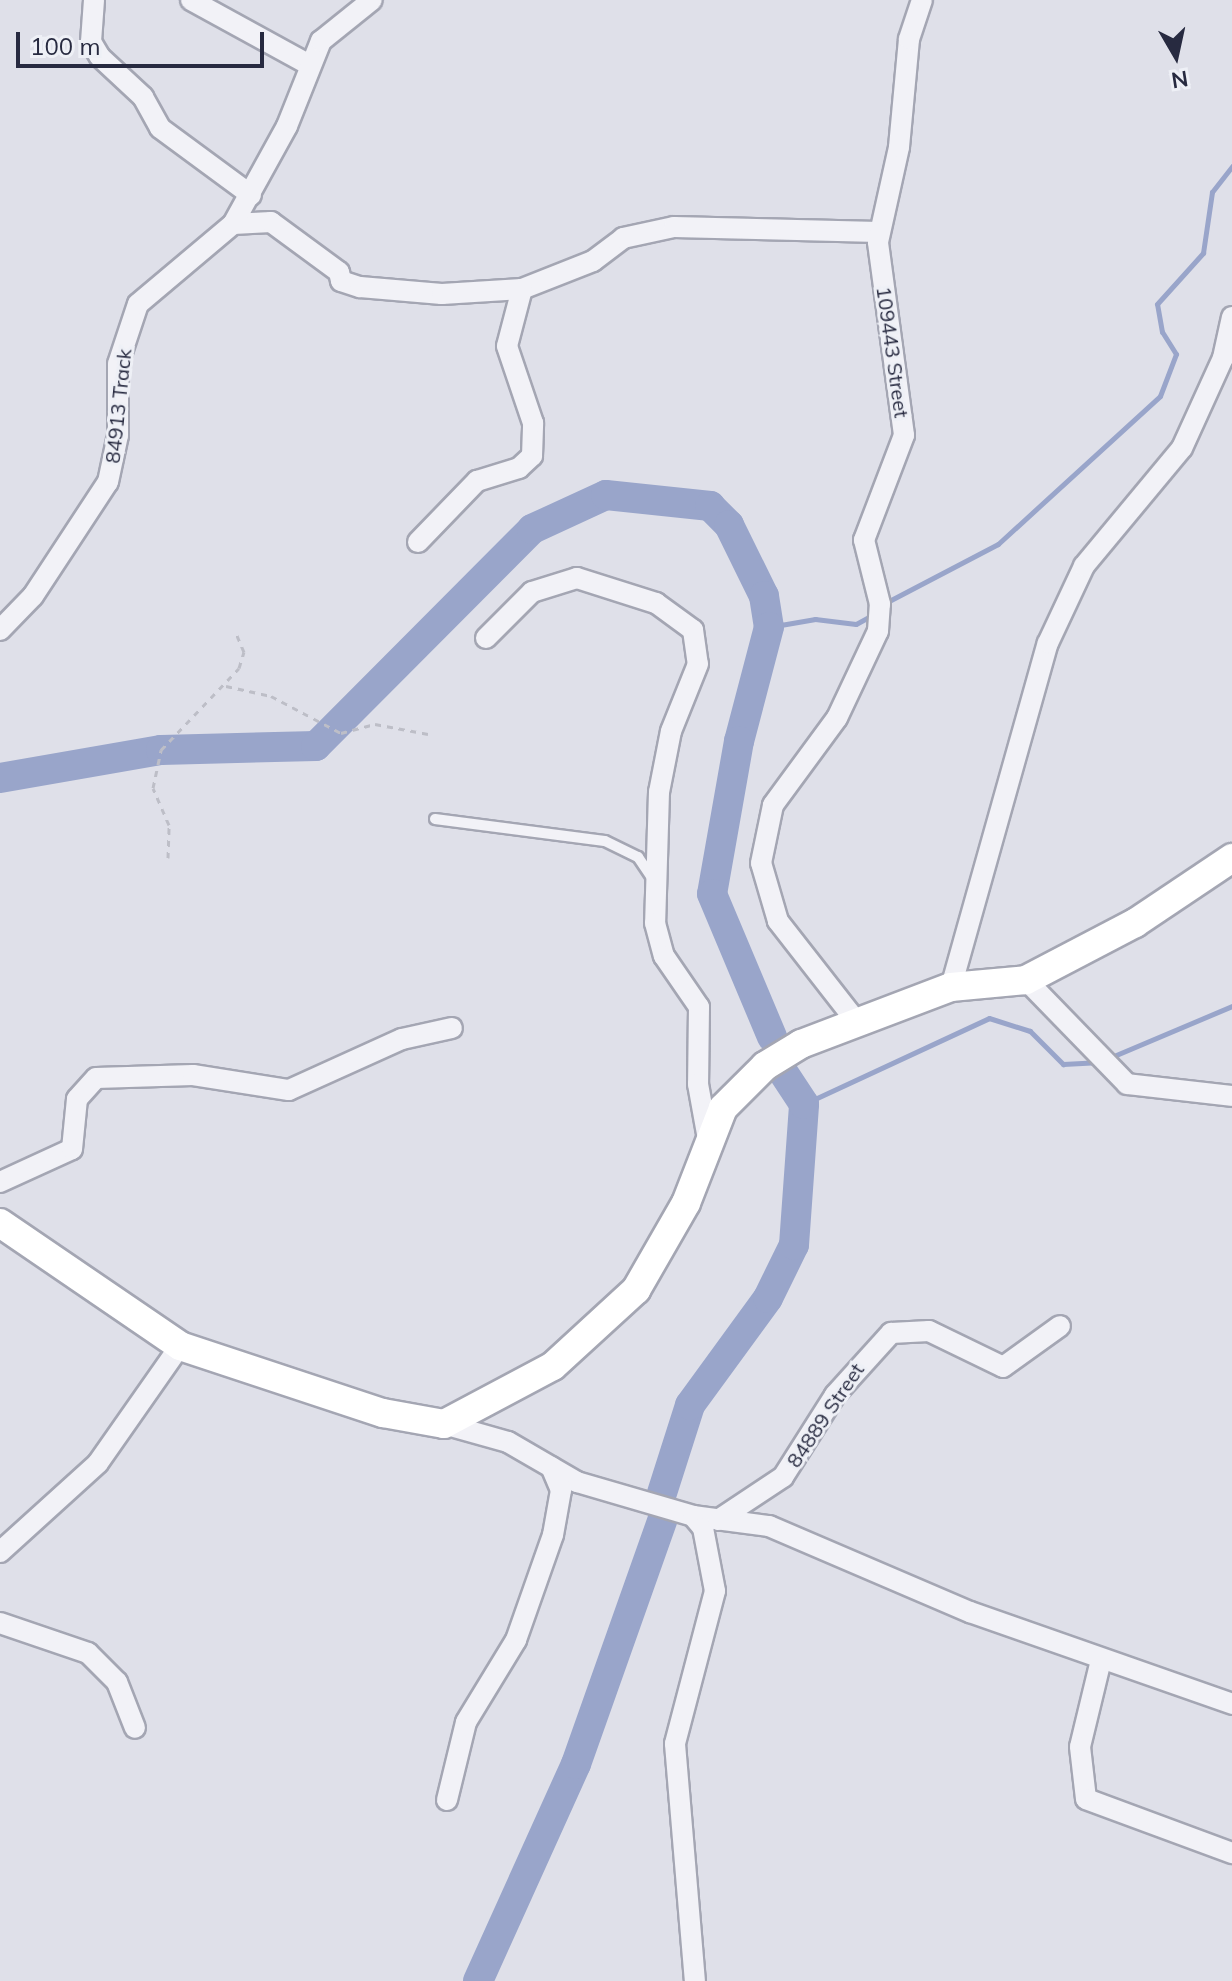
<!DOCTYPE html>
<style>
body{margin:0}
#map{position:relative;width:1232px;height:1981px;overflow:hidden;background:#dfe0e9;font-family:Mulish,sans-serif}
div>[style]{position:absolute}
.stream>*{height:5px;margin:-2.5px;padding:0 2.5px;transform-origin:2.5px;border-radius:2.5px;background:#99a5ca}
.river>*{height:30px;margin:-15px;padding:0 15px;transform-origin:15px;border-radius:15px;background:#99a5ca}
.path>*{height:3px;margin-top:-1.5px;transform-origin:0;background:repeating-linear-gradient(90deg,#bdbec7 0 6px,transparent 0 12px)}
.roads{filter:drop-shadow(2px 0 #a4a6b3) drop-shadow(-2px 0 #a4a6b3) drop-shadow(0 2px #a4a6b3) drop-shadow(0 -2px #a4a6b3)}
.lane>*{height:10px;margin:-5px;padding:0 5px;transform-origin:5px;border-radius:5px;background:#f2f2f7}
.street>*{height:20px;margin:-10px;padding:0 10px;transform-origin:10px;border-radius:10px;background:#f2f2f7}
.secondary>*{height:28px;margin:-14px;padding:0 14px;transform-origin:14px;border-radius:14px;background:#fff}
span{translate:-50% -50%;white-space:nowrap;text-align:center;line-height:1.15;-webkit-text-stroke:6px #eef0f6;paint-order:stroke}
.street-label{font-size:20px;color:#272a40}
.north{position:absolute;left:1136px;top:16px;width:80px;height:80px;-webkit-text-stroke:6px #eef0f6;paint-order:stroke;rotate:171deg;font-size:22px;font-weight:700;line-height:32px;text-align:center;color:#272a40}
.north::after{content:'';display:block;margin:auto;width:28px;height:36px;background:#272a40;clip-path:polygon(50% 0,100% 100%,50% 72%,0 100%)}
.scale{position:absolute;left:16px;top:32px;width:248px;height:36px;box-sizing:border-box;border:4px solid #272a40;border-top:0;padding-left:10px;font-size:24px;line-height:28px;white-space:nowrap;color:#272a40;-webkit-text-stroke:6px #eef0f6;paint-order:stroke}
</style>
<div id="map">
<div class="stream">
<i style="left:889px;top:601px;width:123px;rotate:-27.6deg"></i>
<i style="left:998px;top:544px;width:219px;rotate:-42.4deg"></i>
<i style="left:1160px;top:396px;width:45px;rotate:-69.1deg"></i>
<i style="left:1176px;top:354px;width:26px;rotate:-122deg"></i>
<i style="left:1162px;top:332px;width:28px;rotate:-100deg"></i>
<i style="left:1157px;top:304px;width:69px;rotate:-48deg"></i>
<i style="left:1203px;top:253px;width:62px;rotate:-81.6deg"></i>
<i style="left:1212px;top:192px;width:33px;rotate:-52deg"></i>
<i style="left:769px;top:627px;width:47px;rotate:-9.9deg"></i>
<i style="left:815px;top:619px;width:41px;rotate:7deg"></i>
<i style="left:856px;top:624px;width:21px;rotate:-29deg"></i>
<i style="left:1109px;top:1058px;width:134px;rotate:-22.9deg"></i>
<i style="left:804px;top:1104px;width:204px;rotate:-24.9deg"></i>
<i style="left:989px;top:1018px;width:43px;rotate:17.6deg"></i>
<i style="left:1030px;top:1031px;width:47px;rotate:45deg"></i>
<i style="left:1063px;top:1064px;width:38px;rotate:-3deg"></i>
</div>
<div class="river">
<i style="left:0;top:778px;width:163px;rotate:-9.9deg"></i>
<i style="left:161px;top:750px;width:155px;rotate:-1.5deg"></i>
<i style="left:316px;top:746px;width:306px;rotate:-45.1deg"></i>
<i style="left:532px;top:529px;width:81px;rotate:-24.7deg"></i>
<i style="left:606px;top:495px;width:105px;rotate:6deg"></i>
<i style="left:710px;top:506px;width:27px;rotate:45deg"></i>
<i style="left:729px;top:525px;width:79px;rotate:63.8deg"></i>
<i style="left:764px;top:596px;width:31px;rotate:81deg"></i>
<i style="left:769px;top:627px;width:118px;rotate:104.7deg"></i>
<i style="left:739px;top:741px;width:155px;rotate:100deg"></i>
<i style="left:712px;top:894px;width:155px;rotate:67.2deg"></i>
<i style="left:662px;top:1493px;width:92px;rotate:-72.3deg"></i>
<i style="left:690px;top:1405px;width:132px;rotate:-53.9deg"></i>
<i style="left:768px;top:1298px;width:59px;rotate:-63.9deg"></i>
<i style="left:794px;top:1245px;width:141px;rotate:-85.9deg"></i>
<i style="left:804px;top:1104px;width:42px;rotate:-123.3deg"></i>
<i style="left:478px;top:1981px;width:238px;rotate:-65.7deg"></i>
<i style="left:576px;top:1764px;width:263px;rotate:-70.5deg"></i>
</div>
<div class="path">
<i style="left:226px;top:686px;width:46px;rotate:12.5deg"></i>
<i style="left:271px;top:696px;width:79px;rotate:27.9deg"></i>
<i style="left:341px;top:733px;width:35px;rotate:-15deg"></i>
<i style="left:375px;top:724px;width:54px;rotate:10.7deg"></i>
<i style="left:168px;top:858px;width:33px;rotate:-88deg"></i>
<i style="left:169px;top:825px;width:40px;rotate:-113.4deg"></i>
<i style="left:153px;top:788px;width:39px;rotate:-78deg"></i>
<i style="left:161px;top:750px;width:113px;rotate:-46.4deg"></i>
<i style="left:239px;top:668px;width:17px;rotate:-73deg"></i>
<i style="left:244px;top:652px;width:21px;rotate:-113deg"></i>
</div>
<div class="roads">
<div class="lane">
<i style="left:435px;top:819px;width:171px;rotate:7.4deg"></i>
<i style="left:605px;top:841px;width:37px;rotate:26deg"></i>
<i style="left:638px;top:857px;width:25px;rotate:56deg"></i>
</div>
<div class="street">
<i style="left:94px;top:0;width:42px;rotate:94.1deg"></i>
<i style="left:91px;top:42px;width:17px;rotate:59deg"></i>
<i style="left:100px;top:57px;width:59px;rotate:42.9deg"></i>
<i style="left:143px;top:97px;width:35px;rotate:61deg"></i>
<i style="left:160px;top:128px;width:113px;rotate:36.4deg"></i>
<i style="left:191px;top:0;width:133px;rotate:28.7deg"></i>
<i style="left:233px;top:224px;width:38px;rotate:-3deg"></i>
<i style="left:271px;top:222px;width:84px;rotate:36.3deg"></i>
<i style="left:339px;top:272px;width:9px;rotate:77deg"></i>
<i style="left:341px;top:281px;width:20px;rotate:18deg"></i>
<i style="left:360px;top:287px;width:82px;rotate:4.9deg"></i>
<i style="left:442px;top:294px;width:80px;rotate:-3.6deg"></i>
<i style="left:522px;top:289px;width:76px;rotate:-21.5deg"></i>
<i style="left:593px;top:261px;width:38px;rotate:-37deg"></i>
<i style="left:623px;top:238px;width:52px;rotate:-12.2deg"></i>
<i style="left:674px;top:227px;width:205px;rotate:1.4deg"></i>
<i style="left:418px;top:542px;width:85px;rotate:-46deg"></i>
<i style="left:477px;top:481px;width:44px;rotate:-17.2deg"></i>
<i style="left:519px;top:468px;width:18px;rotate:-43deg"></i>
<i style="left:532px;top:456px;width:33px;rotate:-88deg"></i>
<i style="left:533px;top:423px;width:81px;rotate:-108.7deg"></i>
<i style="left:507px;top:346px;width:59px;rotate:-75.3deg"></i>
<i style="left:0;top:630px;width:47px;rotate:-45.9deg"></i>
<i style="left:33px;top:596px;width:136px;rotate:-56.7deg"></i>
<i style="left:108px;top:482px;width:48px;rotate:-78deg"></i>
<i style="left:118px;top:435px;width:71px;rotate:-90deg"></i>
<i style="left:118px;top:364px;width:63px;rotate:-71.6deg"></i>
<i style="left:138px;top:304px;width:124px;rotate:-40.1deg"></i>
<i style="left:233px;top:224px;width:112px;rotate:-61.1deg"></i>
<i style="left:287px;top:126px;width:92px;rotate:-68.2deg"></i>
<i style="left:321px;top:41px;width:65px;rotate:-38.8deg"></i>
<i style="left:486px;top:638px;width:65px;rotate:-45deg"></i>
<i style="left:532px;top:592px;width:47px;rotate:-17.3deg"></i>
<i style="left:577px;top:578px;width:83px;rotate:17.6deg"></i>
<i style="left:656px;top:603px;width:46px;rotate:36.1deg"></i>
<i style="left:693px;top:630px;width:34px;rotate:82deg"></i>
<i style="left:698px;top:664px;width:72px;rotate:111.9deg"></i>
<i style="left:671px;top:731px;width:62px;rotate:101.1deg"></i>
<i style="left:659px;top:792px;width:131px;rotate:91.7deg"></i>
<i style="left:655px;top:923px;width:34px;rotate:75deg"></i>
<i style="left:664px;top:956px;width:62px;rotate:55.5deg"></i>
<i style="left:699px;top:1007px;width:77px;rotate:90.7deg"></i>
<i style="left:698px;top:1084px;width:56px;rotate:79.7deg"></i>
<i style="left:1026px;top:980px;width:145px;rotate:45.8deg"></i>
<i style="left:1127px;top:1084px;width:106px;rotate:6.5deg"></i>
<i style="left:951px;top:987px;width:357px;rotate:-74.3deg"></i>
<i style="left:1048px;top:643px;width:85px;rotate:-64.9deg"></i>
<i style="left:1084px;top:566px;width:153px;rotate:-50.3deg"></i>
<i style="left:1182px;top:448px;width:99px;rotate:-65.5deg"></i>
<i style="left:1223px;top:358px;width:42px;rotate:-77.6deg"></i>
<i style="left:856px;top:1021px;width:127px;rotate:-128deg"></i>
<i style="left:778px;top:921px;width:60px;rotate:-106.3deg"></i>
<i style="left:761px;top:863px;width:59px;rotate:-78.3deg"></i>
<i style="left:773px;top:805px;width:108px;rotate:-53.7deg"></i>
<i style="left:837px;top:718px;width:96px;rotate:-64.8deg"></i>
<i style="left:878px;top:631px;width:27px;rotate:-86deg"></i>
<i style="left:880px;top:604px;width:66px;rotate:-104deg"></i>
<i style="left:864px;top:540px;width:112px;rotate:-69.1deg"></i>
<i style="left:904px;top:435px;width:195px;rotate:-97.7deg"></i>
<i style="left:878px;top:242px;width:97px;rotate:-77.5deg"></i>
<i style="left:899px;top:147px;width:108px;rotate:-84.7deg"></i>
<i style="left:909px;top:39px;width:41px;rotate:-71.6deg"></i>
<i style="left:0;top:1182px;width:79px;rotate:-24.6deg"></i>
<i style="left:72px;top:1149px;width:50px;rotate:-84.3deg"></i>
<i style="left:77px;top:1099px;width:28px;rotate:-48deg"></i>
<i style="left:96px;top:1078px;width:97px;rotate:-1.8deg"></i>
<i style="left:193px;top:1075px;width:97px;rotate:8.9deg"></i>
<i style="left:289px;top:1090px;width:124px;rotate:-24.3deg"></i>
<i style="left:402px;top:1039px;width:51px;rotate:-12.4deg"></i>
<i style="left:444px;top:1424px;width:66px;rotate:15.7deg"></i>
<i style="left:508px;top:1442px;width:80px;rotate:30.1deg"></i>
<i style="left:577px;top:1482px;width:121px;rotate:16.3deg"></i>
<i style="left:693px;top:1516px;width:77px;rotate:7.5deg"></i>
<i style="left:769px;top:1526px;width:219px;rotate:23.2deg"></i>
<i style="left:970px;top:1612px;width:278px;rotate:19.3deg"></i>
<i style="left:693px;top:1516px;width:16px;rotate:50deg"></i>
<i style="left:703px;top:1528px;width:64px;rotate:79.2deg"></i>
<i style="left:715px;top:1591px;width:158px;rotate:104.7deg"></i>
<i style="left:675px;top:1744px;width:238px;rotate:85.2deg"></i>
<i style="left:718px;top:1520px;width:78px;rotate:-33.5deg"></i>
<i style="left:783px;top:1477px;width:97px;rotate:-57.6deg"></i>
<i style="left:835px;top:1395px;width:84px;rotate:-47.9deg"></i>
<i style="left:891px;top:1333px;width:38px;rotate:-3deg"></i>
<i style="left:929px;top:1331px;width:82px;rotate:25.9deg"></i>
<i style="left:1003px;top:1367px;width:70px;rotate:-35.7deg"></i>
<i style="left:0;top:1552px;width:132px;rotate:-42.2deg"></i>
<i style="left:98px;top:1463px;width:143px;rotate:-55deg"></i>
<i style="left:0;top:1623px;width:93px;rotate:18.8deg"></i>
<i style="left:88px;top:1653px;width:41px;rotate:45deg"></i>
<i style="left:117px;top:1682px;width:49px;rotate:68.6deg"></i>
<i style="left:1101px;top:1660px;width:89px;rotate:103.6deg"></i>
<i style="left:1080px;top:1747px;width:52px;rotate:83.4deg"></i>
<i style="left:1086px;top:1799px;width:156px;rotate:20.3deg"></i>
<i style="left:447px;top:1800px;width:80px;rotate:-76.3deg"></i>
<i style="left:466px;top:1722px;width:96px;rotate:-58.6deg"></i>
<i style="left:516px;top:1640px;width:111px;rotate:-70.6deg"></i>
<i style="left:553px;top:1535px;width:46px;rotate:-79.9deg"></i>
<i style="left:561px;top:1490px;width:25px;rotate:-113deg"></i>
</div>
<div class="secondary">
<i style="left:0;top:1223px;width:218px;rotate:34.3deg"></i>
<i style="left:180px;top:1346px;width:214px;rotate:18.3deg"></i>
<i style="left:383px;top:1413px;width:62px;rotate:10.2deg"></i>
<i style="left:444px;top:1424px;width:123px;rotate:-28deg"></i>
<i style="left:553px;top:1366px;width:113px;rotate:-42.5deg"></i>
<i style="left:636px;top:1290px;width:100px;rotate:-60.1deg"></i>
<i style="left:686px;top:1203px;width:102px;rotate:-68.7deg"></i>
<i style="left:723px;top:1108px;width:59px;rotate:-45deg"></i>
<i style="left:765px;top:1066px;width:42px;rotate:-31.4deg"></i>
<i style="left:801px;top:1044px;width:160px;rotate:-20.8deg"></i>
<i style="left:951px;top:987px;width:75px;rotate:-5.3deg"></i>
<i style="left:1026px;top:980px;width:123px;rotate:-27.6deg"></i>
<i style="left:1135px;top:923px;width:117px;rotate:-33.8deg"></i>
</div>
</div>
<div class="street-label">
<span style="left:893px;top:352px;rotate:82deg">109443 Street</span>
<span style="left:118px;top:406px;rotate:-84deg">84913 Track</span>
<span style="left:825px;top:1415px;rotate:-56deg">84889 Street</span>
</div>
<div class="north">N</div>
<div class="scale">100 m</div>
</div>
